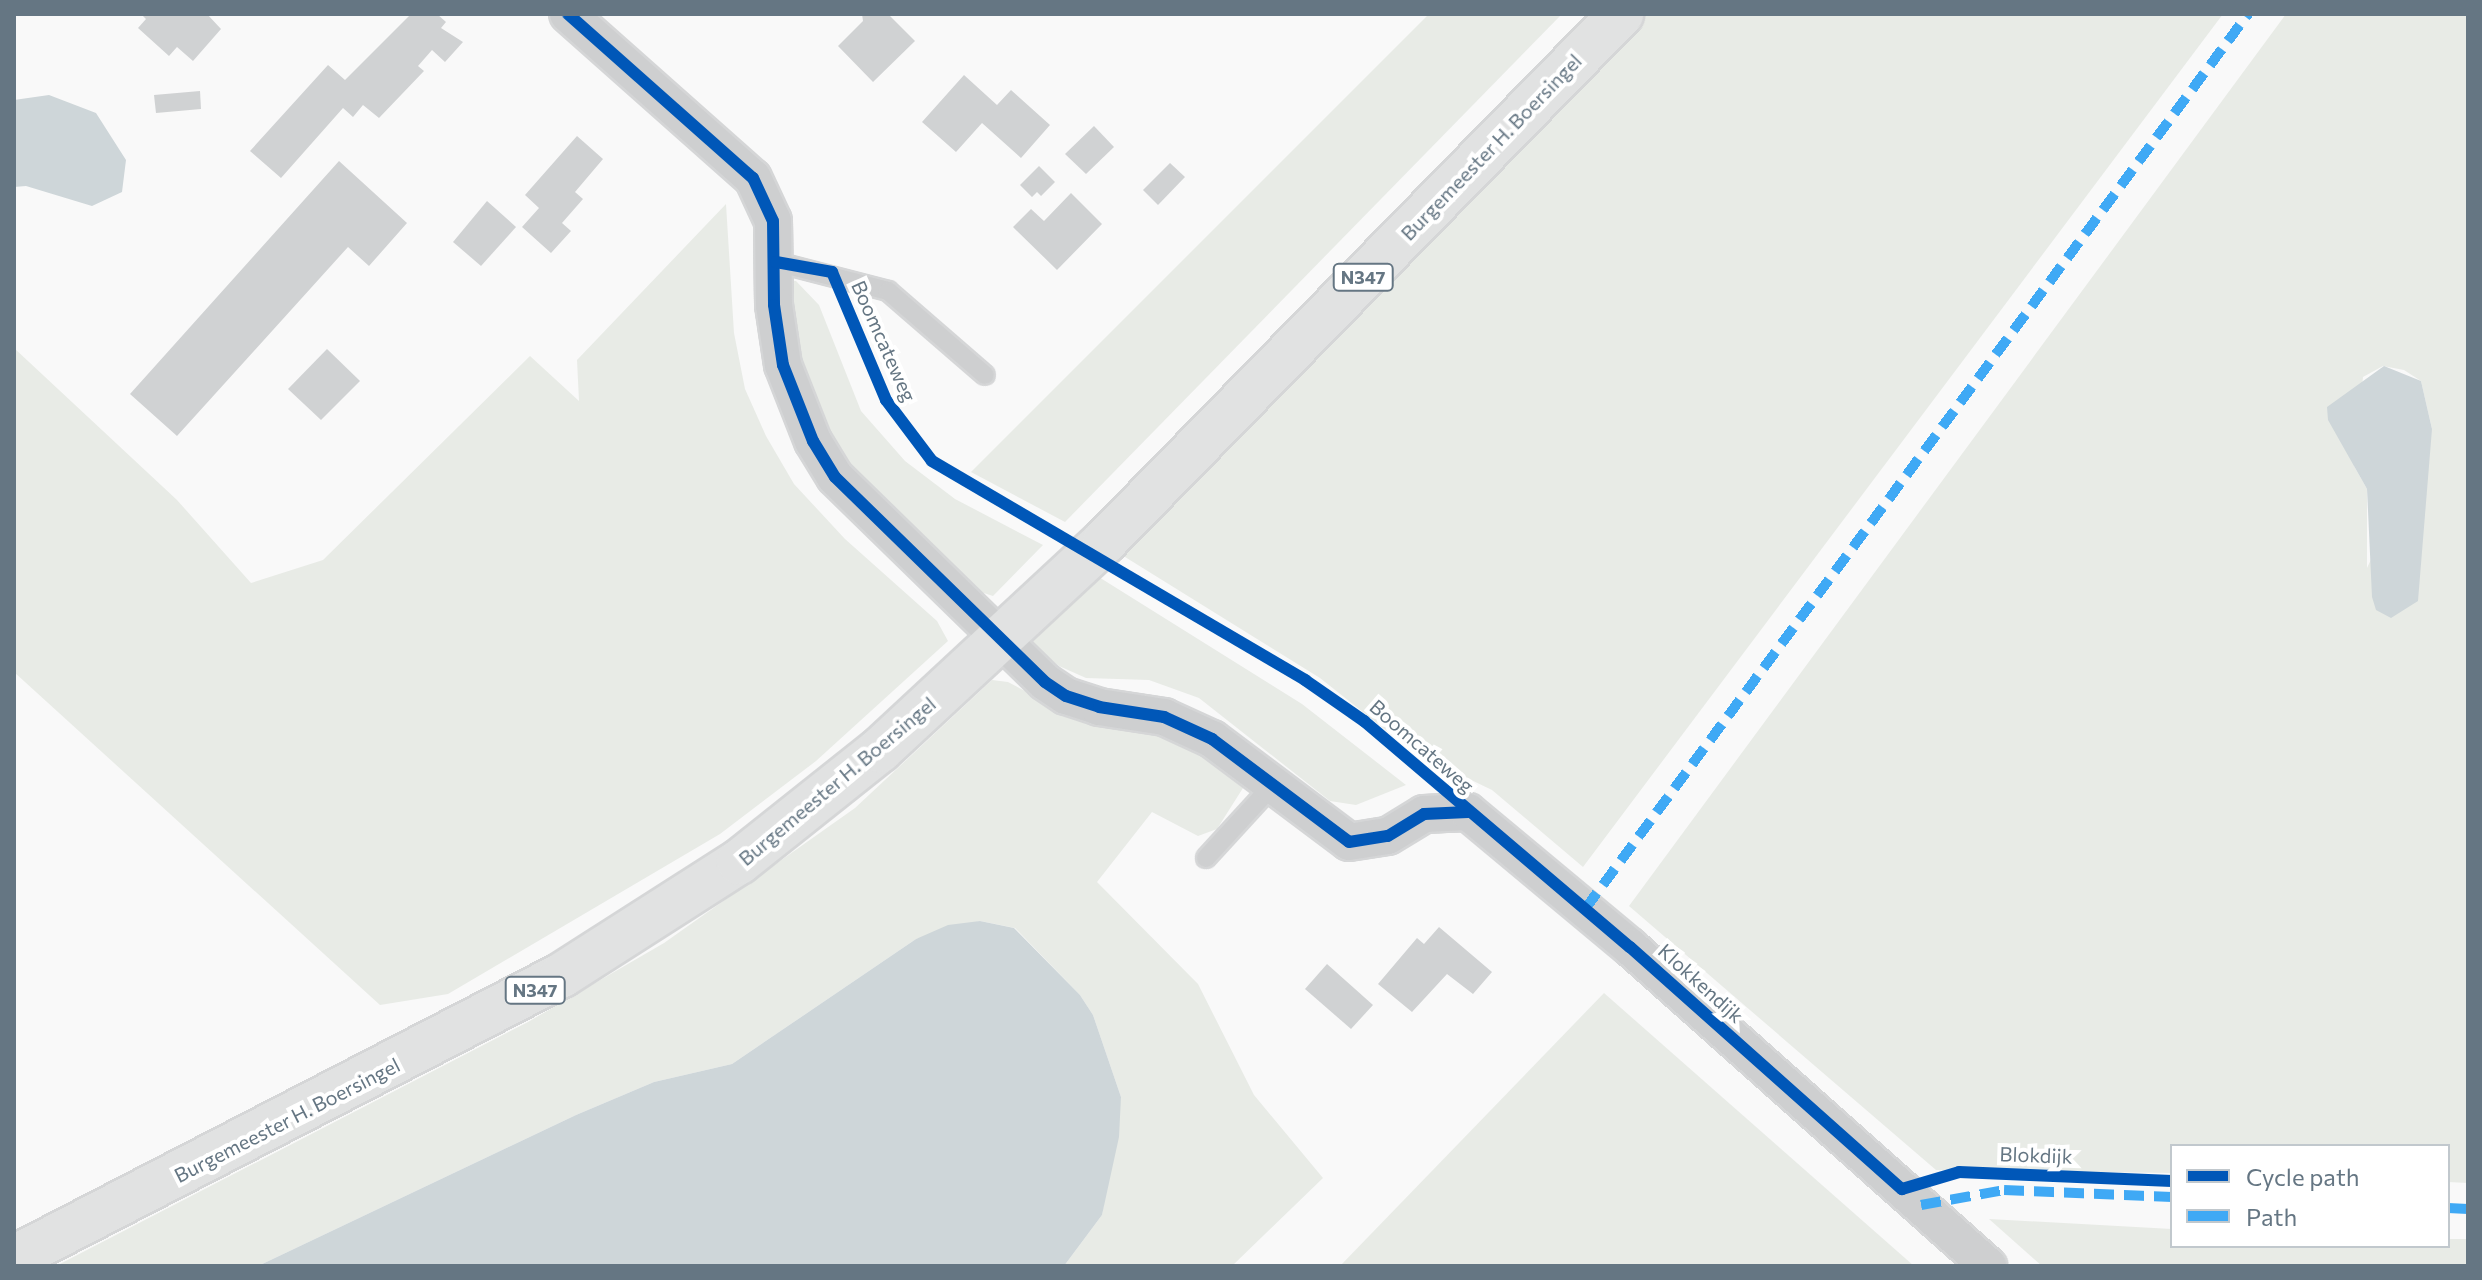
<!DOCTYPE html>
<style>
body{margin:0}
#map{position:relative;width:2482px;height:1280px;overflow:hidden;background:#f9f9f9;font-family:Commissioner,sans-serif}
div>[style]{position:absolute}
.green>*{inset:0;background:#e8ebe6}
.water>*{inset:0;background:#ced6d9}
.building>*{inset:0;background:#d0d2d3}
.roads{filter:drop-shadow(2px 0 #d5d6d7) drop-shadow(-2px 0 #d5d6d7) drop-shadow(0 2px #d5d6d7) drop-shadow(0 -2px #d5d6d7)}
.lane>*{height:18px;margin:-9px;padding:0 9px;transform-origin:9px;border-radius:9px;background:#cecfd0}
.street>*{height:36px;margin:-18px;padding:0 18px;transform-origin:18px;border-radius:18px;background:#cecfd0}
.primary>*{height:44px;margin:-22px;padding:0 22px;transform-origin:22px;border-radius:22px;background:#e1e2e2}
.quiet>*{height:10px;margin-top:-5px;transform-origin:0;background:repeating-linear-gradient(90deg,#3fa9f5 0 20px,transparent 0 30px)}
.cycleway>*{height:12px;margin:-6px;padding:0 6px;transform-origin:6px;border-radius:6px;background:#0057b8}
span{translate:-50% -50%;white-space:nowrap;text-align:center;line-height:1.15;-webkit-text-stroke:8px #fff;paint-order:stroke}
.shield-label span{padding:2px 6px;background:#fff;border:2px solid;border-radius:6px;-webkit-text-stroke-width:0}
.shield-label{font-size:18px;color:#657683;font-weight:700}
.street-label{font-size:20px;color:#657683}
.frame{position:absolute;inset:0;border:16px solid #657683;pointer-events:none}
.legend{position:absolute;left:2170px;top:1144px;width:280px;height:104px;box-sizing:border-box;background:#fff;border:2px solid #c1c8cd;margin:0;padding:10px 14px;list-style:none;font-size:24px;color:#657683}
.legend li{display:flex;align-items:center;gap:16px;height:40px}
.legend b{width:40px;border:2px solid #c1c8cd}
</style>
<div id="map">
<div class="green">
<i style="clip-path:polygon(1429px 14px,1562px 14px,1065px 522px,971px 472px)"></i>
<i style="clip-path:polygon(1645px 14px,2223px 14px,1583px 867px,1492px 790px,1465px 777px,1446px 778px,1320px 678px,1117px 552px)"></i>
<i style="clip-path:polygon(evenodd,2286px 14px,2468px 14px,2468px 1183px,2448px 1182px,2448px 1146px,2172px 1146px,2172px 1173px,1936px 1170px,1629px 906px,2286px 14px,2383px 366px,2404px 370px,2421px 381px,2432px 429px,2367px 568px,2367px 489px,2354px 466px,2363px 377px,2383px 366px)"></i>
<i style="clip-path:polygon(726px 204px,734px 333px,745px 389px,766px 436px,794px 484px,845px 539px,937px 621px,948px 641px,816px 761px,720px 834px,448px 994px,380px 1005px,14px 672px,14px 348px,177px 500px,251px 583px,323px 560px,530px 356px,579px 401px,577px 360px)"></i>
<i style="clip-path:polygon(778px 279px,796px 281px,819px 305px,861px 411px,905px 461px,955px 499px,1043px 545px,993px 596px,959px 585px,880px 512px,808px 415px)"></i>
<i style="clip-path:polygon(1094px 574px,1302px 704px,1406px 785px,1356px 805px,1330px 801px,1199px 698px,1149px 680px,1086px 678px,1059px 666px,1028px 642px)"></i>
<i style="clip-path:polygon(992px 680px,1008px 682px,1070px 715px,1178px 736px,1243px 788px,1217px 829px,1198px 836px,1152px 812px,1097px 882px,1198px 984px,1254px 1095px,1323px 1178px,1232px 1266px,1064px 1266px,1102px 1215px,1121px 1097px,1093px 1015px,1080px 995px,1015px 928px,980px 921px,916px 939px,732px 1064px,654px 1082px,576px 1115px,258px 1266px,56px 1266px,528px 1022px,664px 943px,855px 808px)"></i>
<i style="clip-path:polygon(1604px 993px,1914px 1266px,1340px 1266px)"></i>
<i style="clip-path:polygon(1989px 1219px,2172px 1229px,2172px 1246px,2448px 1246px,2448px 1239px,2468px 1239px,2468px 1266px,2042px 1266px)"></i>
</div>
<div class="water">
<i style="clip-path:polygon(49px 95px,96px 113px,126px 160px,122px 192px,92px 206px,26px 186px,14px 187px,14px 100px)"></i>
<i style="clip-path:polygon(2384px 366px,2421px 381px,2432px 429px,2418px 601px,2391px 618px,2376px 610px,2372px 597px,2367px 489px,2328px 420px,2327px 407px)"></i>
<i style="clip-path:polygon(980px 921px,1014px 928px,1080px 995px,1093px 1015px,1121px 1097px,1119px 1137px,1102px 1215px,1064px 1266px,258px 1266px,576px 1115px,654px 1082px,732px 1064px,916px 939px,948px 925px)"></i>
</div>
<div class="building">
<i style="clip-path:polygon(141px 14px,207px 14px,221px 29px,193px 61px,177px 47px,169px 56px,138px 28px,146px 19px)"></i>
<i style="clip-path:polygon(411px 14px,437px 14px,446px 22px,441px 28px,463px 42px,445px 62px,432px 50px,418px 66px,424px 71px,379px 118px,363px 105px,353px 117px,343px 108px,281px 178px,250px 151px,328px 65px,345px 80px)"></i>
<i style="clip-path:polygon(862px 14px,888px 14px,915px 41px,873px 82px,838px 46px,863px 21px)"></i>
<i style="clip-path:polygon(964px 75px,997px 105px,1011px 90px,1050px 125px,1021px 158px,982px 123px,956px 152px,922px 122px)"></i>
<i style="clip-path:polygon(200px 91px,201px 109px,156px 113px,154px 95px)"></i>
<i style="clip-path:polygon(1094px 126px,1114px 147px,1086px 174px,1065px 154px)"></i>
<i style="clip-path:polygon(577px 136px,603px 159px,575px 192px,583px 199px,562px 223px,571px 231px,551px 253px,522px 227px,539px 208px,525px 195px)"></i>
<i style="clip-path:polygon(339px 161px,407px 223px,369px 266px,348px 247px,177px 436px,130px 394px)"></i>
<i style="clip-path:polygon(1170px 163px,1185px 177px,1158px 205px,1143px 190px)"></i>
<i style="clip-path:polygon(1039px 166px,1055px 182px,1041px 196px,1037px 192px,1032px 197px,1020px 185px)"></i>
<i style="clip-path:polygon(1071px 193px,1102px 224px,1057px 270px,1013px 227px,1031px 209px,1044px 221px)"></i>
<i style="clip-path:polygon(487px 201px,516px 227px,481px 266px,453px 242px)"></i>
<i style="clip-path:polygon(327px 349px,360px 381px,321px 420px,288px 389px)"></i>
<i style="clip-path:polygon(1439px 927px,1492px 972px,1473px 994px,1447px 974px,1412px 1012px,1378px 984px,1417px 938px,1424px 944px)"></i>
<i style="clip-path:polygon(1327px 964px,1373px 1005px,1351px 1029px,1305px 989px)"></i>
</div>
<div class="roads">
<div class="lane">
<i style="left:776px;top:262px;width:116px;rotate:14.5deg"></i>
<i style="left:888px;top:291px;width:128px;rotate:40.9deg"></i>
<i style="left:1206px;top:858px;width:98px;rotate:-47.5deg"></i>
</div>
<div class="street">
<i style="left:568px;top:14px;width:247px;rotate:41.6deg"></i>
<i style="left:753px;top:178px;width:47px;rotate:65.1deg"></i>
<i style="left:773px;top:221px;width:84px;rotate:89.3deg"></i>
<i style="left:774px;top:305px;width:61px;rotate:81.5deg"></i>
<i style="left:783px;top:365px;width:82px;rotate:68.5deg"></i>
<i style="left:813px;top:441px;width:42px;rotate:58.6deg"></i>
<i style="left:835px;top:477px;width:293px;rotate:44.3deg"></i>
<i style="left:1045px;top:682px;width:25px;rotate:34deg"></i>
<i style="left:1066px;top:696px;width:35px;rotate:18deg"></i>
<i style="left:1099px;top:707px;width:66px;rotate:8.7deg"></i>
<i style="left:1164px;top:717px;width:53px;rotate:24.6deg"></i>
<i style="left:1212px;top:739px;width:171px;rotate:36.9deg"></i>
<i style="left:1349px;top:842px;width:39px;rotate:-9deg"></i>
<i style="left:1388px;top:836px;width:42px;rotate:-31.4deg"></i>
<i style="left:1424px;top:814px;width:44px;rotate:-2.6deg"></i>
<i style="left:1468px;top:812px;width:211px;rotate:39.8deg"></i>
<i style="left:1630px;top:947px;width:480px;rotate:41.7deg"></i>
</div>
<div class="primary">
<i style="left:14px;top:1258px;width:617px;rotate:-27.31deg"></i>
<i style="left:562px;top:975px;width:210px;rotate:-32.6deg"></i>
<i style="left:739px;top:862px;width:180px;rotate:-38.5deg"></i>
<i style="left:880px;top:750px;width:307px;rotate:-42.9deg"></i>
<i style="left:1105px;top:541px;width:738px;rotate:-45.6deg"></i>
</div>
</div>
<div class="quiet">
<i style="left:1585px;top:909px;width:1114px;rotate:-53.47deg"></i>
<i style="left:1921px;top:1205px;width:84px;rotate:-10.2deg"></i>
<i style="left:2004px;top:1190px;width:168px;rotate:2.4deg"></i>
<i style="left:2448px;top:1208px;width:20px;rotate:3deg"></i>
</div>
<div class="cycleway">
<i style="left:568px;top:14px;width:247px;rotate:41.6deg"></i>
<i style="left:753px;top:178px;width:47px;rotate:65.1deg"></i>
<i style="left:773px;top:221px;width:84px;rotate:89.3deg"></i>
<i style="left:774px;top:305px;width:61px;rotate:81.5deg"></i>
<i style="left:783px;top:365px;width:82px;rotate:68.5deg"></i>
<i style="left:813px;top:441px;width:42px;rotate:58.6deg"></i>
<i style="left:835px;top:477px;width:293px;rotate:44.3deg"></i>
<i style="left:1045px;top:682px;width:25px;rotate:34deg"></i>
<i style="left:1066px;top:696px;width:35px;rotate:18deg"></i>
<i style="left:1099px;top:707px;width:66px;rotate:8.7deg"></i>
<i style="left:1164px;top:717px;width:53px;rotate:24.6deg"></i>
<i style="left:1212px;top:739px;width:171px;rotate:36.9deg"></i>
<i style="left:1349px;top:842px;width:39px;rotate:-9deg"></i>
<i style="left:1388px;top:836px;width:42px;rotate:-31.4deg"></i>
<i style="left:1424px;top:814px;width:44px;rotate:-2.6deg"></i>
<i style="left:776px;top:262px;width:57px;rotate:10.1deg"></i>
<i style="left:832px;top:272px;width:139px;rotate:67.1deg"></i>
<i style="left:886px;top:400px;width:76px;rotate:53deg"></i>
<i style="left:932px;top:461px;width:433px;rotate:30.4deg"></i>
<i style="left:1305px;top:680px;width:72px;rotate:34.8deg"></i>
<i style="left:1364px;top:721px;width:349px;rotate:40.4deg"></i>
<i style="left:1630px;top:947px;width:364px;rotate:41.7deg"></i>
<i style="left:1902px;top:1189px;width:59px;rotate:-16.6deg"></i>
<i style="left:1959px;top:1172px;width:213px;rotate:2.4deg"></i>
</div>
<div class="shield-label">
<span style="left:1363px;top:277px">N347</span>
<span style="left:535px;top:990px">N347</span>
</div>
<div class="street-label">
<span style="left:1491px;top:147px;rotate:-46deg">Burgemeester H. Boersingel</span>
<span style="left:884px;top:341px;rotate:66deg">Boomcateweg</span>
<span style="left:1422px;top:746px;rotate:41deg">Boomcateweg</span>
<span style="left:837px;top:781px;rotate:-40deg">Burgemeester H. Boersingel</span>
<span style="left:1701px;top:983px;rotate:42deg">Klokkendijk</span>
<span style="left:287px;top:1120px;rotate:-27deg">Burgemeester H. Boersingel</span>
<span style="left:2036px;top:1155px;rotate:2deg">Blokdijk</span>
</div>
<div class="frame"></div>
<ul class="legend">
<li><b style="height:10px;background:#0057b8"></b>Cycle path</li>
<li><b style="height:10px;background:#3fa9f5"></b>Path</li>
</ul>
</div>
